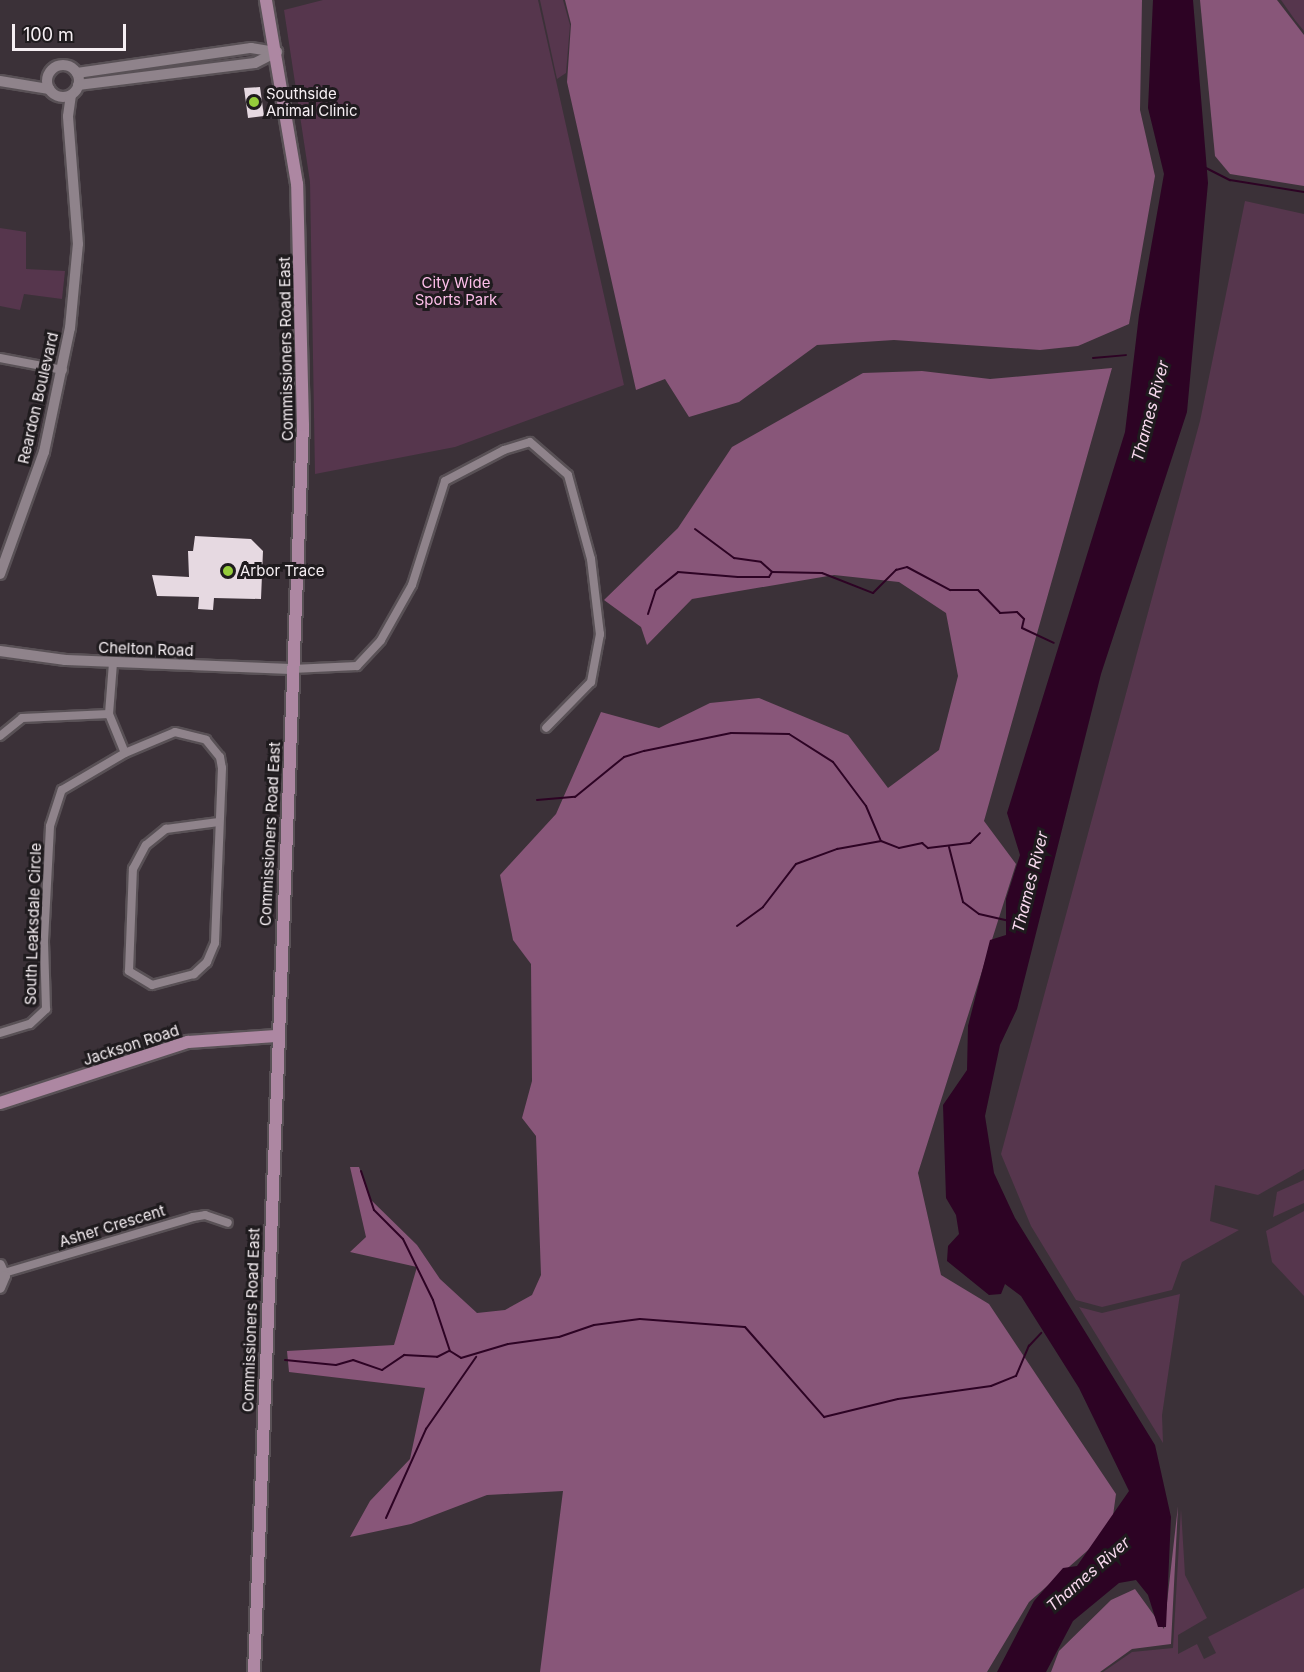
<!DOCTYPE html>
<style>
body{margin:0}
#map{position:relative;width:1304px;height:1672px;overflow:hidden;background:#3b3138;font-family:Inter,sans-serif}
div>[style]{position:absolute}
.green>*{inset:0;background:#56364d}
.forest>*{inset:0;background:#885679}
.water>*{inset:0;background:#2d0324}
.stream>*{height:2px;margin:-1px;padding:0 1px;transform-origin:1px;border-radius:1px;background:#2d0324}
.building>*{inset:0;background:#e6d9e1}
.roads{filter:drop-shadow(2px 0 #595156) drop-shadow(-2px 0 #595156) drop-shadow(0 2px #595156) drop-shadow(0 -2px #595156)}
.minor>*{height:8px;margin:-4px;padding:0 4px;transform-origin:4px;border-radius:4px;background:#8f838b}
.tertiary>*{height:10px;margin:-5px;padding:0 5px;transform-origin:5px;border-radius:5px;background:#8f838b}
.tertiary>.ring{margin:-5px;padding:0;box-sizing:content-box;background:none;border:10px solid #8f838b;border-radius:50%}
.secondary>*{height:12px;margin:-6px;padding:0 6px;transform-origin:6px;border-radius:6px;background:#ad87a2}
.dots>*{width:16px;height:16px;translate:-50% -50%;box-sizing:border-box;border:3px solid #1f1b1e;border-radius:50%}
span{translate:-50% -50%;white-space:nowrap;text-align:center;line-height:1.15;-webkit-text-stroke:6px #1f1b1e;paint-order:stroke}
.poi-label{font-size:15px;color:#f6eff3}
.left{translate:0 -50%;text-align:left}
.park-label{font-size:15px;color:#fdbee9}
.street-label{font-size:15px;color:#f6eff3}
.water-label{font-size:16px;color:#f9daef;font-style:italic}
.scale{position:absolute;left:12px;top:24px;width:114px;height:27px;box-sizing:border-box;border:3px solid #f6eff3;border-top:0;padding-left:8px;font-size:18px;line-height:21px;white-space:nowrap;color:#f6eff3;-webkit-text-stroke:4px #1f1b1e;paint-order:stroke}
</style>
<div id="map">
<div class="green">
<i style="clip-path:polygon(323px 0,538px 0,624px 385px,455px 447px,315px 474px,310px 182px,284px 10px)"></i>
<i style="clip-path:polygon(540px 0,563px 0,570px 25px,566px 73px,557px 79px)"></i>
<i style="clip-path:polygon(1281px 0,1304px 0,1304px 31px,1295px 20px)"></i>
<i style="clip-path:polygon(1245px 201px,1304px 214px,1304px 1169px,1258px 1195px,1215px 1185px,1210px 1221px,1239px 1230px,1182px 1262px,1172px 1290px,1102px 1307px,1076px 1300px,1031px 1226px,1001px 1154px,1200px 421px)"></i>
<i style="clip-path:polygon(0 228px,26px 232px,26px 269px,65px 271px,62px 299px,24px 294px,20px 310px,0 306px)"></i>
<i style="clip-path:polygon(1304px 1180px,1304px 1203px,1273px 1217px,1277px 1192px)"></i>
<i style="clip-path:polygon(1304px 1211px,1304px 1296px,1272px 1262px,1266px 1231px)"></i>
<i style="clip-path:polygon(1180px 1294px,1162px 1415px,1163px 1443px,1079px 1307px,1102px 1313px)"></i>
<i style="clip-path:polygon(1181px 1509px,1185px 1575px,1207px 1618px,1178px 1635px,1178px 1654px,1197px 1644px,1204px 1659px,1216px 1653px,1208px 1637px,1304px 1588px,1304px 1672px,1103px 1672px,1132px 1652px,1173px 1648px)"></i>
</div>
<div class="forest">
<i style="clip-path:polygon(565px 0,1142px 0,1140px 110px,1155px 176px,1129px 324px,1078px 346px,1040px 350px,894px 340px,817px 345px,739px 402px,689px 417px,665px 379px,636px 390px,567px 82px,571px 24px)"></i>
<i style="clip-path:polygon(1200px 0,1277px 0,1304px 35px,1304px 186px,1230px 174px,1215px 156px)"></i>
<i style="clip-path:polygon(1112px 368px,984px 821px,1016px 864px,918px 1173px,941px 1275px,989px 1304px,1116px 1494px,1111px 1530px,1029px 1602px,987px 1672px,540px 1672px,563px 1491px,487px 1495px,411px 1524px,350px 1537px,370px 1501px,410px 1459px,425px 1388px,289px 1372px,287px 1351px,394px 1345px,417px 1267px,350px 1252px,366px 1237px,350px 1167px,359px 1167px,370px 1199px,417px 1245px,440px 1279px,477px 1313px,505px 1310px,532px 1295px,541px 1275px,536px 1136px,522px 1118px,532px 1081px,531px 964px,513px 940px,500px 875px,556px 814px,601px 712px,659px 728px,710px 703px,759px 698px,848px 735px,888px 788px,939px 750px,958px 676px,946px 613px,899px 582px,834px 575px,692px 599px,647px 645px,641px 627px,604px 600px,678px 528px,732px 447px,863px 373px,922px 371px,990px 379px)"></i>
<i style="clip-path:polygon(1178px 1506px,1171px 1644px,1132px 1649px,1100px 1672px,1051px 1672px,1059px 1651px,1111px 1600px,1135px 1589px,1164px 1629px)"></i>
</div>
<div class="water">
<i style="clip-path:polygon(1153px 0,1193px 0,1208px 183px,1187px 412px,1101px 674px,1017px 1009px,1000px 1045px,985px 1116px,994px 1173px,1015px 1218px,1155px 1445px,1171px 1517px,1166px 1627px,1158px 1627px,1148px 1595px,1136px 1580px,1119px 1583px,1073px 1621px,1046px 1672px,997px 1672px,1034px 1601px,1063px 1568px,1077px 1566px,1129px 1491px,1079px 1388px,1021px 1296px,1005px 1284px,1001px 1294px,989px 1295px,947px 1261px,948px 1246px,959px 1234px,956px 1215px,946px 1198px,943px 1105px,967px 1070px,968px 1026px,990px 940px,1006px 935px,1006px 899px,1020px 855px,1007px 813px,1125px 432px,1139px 315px,1164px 174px,1148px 108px)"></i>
</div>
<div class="stream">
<i style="left:1206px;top:168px;width:27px;rotate:27deg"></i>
<i style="left:1230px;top:180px;width:75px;rotate:9.2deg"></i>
<i style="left:1093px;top:358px;width:33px;rotate:-5deg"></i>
<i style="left:695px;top:529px;width:49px;rotate:36.6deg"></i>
<i style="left:734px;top:558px;width:27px;rotate:8deg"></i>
<i style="left:761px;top:562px;width:15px;rotate:42deg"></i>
<i style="left:772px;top:572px;width:50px;rotate:1.1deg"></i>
<i style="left:822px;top:573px;width:55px;rotate:21.4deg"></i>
<i style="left:873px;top:593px;width:33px;rotate:-45deg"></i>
<i style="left:896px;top:570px;width:11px;rotate:-15deg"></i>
<i style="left:907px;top:567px;width:49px;rotate:28.1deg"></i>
<i style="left:950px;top:590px;width:28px"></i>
<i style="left:978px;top:590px;width:32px;rotate:46deg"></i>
<i style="left:1000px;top:613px;width:17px;rotate:-3deg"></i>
<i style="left:1017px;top:612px;width:10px;rotate:45deg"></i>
<i style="left:1024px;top:619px;width:9px;rotate:103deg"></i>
<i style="left:1022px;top:628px;width:35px;rotate:25deg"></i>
<i style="left:648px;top:614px;width:25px;rotate:-72deg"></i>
<i style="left:656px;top:590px;width:28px;rotate:-39deg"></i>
<i style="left:678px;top:572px;width:60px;rotate:4.8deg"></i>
<i style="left:738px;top:577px;width:31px"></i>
<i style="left:769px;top:577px;width:6px;rotate:-59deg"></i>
<i style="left:537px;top:800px;width:38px;rotate:-5deg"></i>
<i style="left:575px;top:797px;width:63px;rotate:-39.2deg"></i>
<i style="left:624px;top:757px;width:21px;rotate:-17deg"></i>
<i style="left:644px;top:751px;width:89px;rotate:-11.7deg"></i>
<i style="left:731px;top:733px;width:58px;rotate:1deg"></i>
<i style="left:789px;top:734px;width:52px;rotate:32.5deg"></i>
<i style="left:833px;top:762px;width:55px;rotate:53.1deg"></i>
<i style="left:866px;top:806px;width:38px;rotate:67deg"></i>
<i style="left:881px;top:841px;width:19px;rotate:21deg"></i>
<i style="left:899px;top:848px;width:24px;rotate:-12deg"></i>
<i style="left:922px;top:843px;width:8px;rotate:40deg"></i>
<i style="left:928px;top:848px;width:42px;rotate:-6.8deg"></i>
<i style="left:970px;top:843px;width:14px;rotate:-45deg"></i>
<i style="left:949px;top:847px;width:57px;rotate:75.7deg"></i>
<i style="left:963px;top:902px;width:20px;rotate:37deg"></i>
<i style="left:979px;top:914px;width:28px;rotate:13deg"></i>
<i style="left:737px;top:926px;width:32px;rotate:-36deg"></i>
<i style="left:763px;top:907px;width:54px;rotate:-52.5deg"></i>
<i style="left:796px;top:864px;width:44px;rotate:-20.1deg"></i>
<i style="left:837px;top:849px;width:45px;rotate:-10.3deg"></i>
<i style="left:361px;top:1171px;width:41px;rotate:71.6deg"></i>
<i style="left:374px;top:1210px;width:41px;rotate:45deg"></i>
<i style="left:403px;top:1239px;width:68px;rotate:63.8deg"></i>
<i style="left:433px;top:1300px;width:54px;rotate:71.6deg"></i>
<i style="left:450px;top:1351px;width:13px;rotate:32deg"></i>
<i style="left:461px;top:1358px;width:49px;rotate:-16.6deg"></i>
<i style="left:508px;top:1344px;width:51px;rotate:-7.8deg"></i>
<i style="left:559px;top:1337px;width:37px;rotate:-19deg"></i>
<i style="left:594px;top:1325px;width:46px;rotate:-7.4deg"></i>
<i style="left:640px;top:1319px;width:105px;rotate:4.4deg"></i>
<i style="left:745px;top:1327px;width:120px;rotate:48.7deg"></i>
<i style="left:824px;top:1417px;width:76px;rotate:-13.7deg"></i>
<i style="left:898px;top:1399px;width:94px;rotate:-8deg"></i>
<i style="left:991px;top:1386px;width:27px;rotate:-22deg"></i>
<i style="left:1016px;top:1376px;width:33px;rotate:-67deg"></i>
<i style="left:1029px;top:1346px;width:18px;rotate:-47deg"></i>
<i style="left:285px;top:1360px;width:51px;rotate:5.6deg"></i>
<i style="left:336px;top:1365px;width:18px;rotate:-16deg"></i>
<i style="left:353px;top:1360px;width:31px;rotate:19deg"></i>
<i style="left:382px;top:1370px;width:27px;rotate:-34deg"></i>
<i style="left:404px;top:1355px;width:33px;rotate:3deg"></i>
<i style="left:437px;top:1357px;width:13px;rotate:-27deg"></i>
<i style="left:386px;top:1518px;width:98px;rotate:-65.8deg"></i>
<i style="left:426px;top:1429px;width:88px;rotate:-55.2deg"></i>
</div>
<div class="building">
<i style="clip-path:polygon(260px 87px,264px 116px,248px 118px,244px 88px)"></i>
<i style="clip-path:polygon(195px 536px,251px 539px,263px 551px,261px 599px,214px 598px,213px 610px,198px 609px,199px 597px,157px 596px,152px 575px,189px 577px,188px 551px,193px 551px)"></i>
</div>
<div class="roads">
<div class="minor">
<i style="left:0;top:358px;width:64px;rotate:10.8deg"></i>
<i style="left:113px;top:663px;width:51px;rotate:94.5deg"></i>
<i style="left:109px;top:714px;width:42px;rotate:67.7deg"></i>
<i style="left:292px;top:669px;width:65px;rotate:-2.6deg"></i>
<i style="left:357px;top:666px;width:35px;rotate:-47deg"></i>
<i style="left:381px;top:640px;width:63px;rotate:-60.6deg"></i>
<i style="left:412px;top:585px;width:109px;rotate:-72.4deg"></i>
<i style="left:445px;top:481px;width:67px;rotate:-27.7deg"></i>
<i style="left:504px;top:450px;width:27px;rotate:-17deg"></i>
<i style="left:530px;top:442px;width:50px;rotate:41deg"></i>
<i style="left:568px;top:475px;width:87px;rotate:74.7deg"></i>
<i style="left:591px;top:559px;width:76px;rotate:83.2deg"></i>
<i style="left:600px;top:634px;width:49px;rotate:100.6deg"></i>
<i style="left:591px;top:682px;width:64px;rotate:134.4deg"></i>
<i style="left:0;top:736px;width:28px;rotate:-39deg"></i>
<i style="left:22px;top:718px;width:87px;rotate:-2.6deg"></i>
<i style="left:0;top:1033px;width:31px;rotate:-17deg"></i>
<i style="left:30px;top:1024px;width:22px;rotate:-43deg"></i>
<i style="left:46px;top:1009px;width:68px;rotate:-91.7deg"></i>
<i style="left:44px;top:941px;width:115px;rotate:-87deg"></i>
<i style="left:50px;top:826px;width:38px;rotate:-72deg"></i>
<i style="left:62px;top:790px;width:73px;rotate:-30.4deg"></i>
<i style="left:125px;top:753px;width:54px;rotate:-22.8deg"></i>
<i style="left:175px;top:732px;width:32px;rotate:14deg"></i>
<i style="left:206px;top:740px;width:22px;rotate:51deg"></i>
<i style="left:220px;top:757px;width:11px;rotate:80deg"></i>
<i style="left:222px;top:768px;width:175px;rotate:92.3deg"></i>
<i style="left:215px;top:943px;width:21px;rotate:113deg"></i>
<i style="left:207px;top:962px;width:18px;rotate:137deg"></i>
<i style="left:194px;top:974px;width:43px;rotate:165.3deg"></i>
<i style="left:152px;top:985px;width:27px;rotate:-149deg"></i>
<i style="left:129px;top:971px;width:102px;rotate:-87.8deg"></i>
<i style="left:133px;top:869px;width:27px;rotate:-62deg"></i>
<i style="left:146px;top:845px;width:26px;rotate:-39deg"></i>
<i style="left:166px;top:829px;width:53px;rotate:-7.5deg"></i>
<i style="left:4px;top:1273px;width:197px;rotate:-16.5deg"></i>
<i style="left:193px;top:1217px;width:12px;rotate:-9deg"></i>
<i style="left:205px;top:1215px;width:24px;rotate:19deg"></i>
</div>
<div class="tertiary">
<i class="ring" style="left:47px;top:65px;width:22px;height:22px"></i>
<i style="left:77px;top:73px;width:176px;rotate:-8.2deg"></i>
<i style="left:251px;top:48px;width:26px;rotate:9deg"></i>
<i style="left:0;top:81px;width:50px;rotate:9.3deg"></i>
<i style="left:78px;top:85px;width:178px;rotate:-7.1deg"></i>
<i style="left:255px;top:63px;width:25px;rotate:-27deg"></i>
<i style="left:0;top:574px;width:130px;rotate:-70.2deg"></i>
<i style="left:44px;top:452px;width:127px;rotate:-78.2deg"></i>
<i style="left:70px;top:328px;width:84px;rotate:-84.6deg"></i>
<i style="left:78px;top:244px;width:128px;rotate:-94.5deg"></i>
<i style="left:68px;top:116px;width:21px;rotate:-82deg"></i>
<i style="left:0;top:651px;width:66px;rotate:7.9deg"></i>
<i style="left:65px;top:660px;width:227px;rotate:2.3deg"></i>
<i style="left:0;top:1265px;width:12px;rotate:66deg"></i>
<i style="left:5px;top:1276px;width:13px;rotate:113deg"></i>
</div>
<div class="secondary">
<i style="left:0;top:1103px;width:198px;rotate:-18deg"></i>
<i style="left:188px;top:1042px;width:88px;rotate:-3.9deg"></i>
<i style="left:254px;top:1672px;width:1248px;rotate:-87.75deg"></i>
<i style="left:303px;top:425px;width:241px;rotate:-91.4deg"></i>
<i style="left:297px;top:184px;width:187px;rotate:-99.6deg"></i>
</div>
</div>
<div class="dots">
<i style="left:254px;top:102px;background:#95cc3b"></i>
<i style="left:228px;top:571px;background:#95cc3b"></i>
</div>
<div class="poi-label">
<span class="left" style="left:266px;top:102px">Southside<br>Animal Clinic</span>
<span class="left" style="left:240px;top:571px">Arbor Trace</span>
</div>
<div class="park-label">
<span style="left:456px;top:291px">City Wide<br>Sports Park</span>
</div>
<div class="street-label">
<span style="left:286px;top:349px;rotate:-91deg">Commissioners Road East</span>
<span style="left:38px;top:398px;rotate:-77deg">Reardon Boulevard</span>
<span style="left:146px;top:649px;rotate:2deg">Chelton Road</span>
<span style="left:270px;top:834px;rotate:-87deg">Commissioners Road East</span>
<span style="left:33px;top:924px;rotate:-88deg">South Leaksdale Circle</span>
<span style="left:131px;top:1045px;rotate:-18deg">Jackson Road</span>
<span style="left:112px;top:1226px;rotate:-17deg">Asher Crescent</span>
<span style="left:251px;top:1320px;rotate:-88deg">Commissioners Road East</span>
</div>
<div class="water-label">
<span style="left:1150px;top:411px;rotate:-75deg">Thames River</span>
<span style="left:1030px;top:882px;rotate:-76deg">Thames River</span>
<span style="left:1088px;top:1574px;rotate:-41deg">Thames River</span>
</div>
<div class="scale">100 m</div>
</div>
